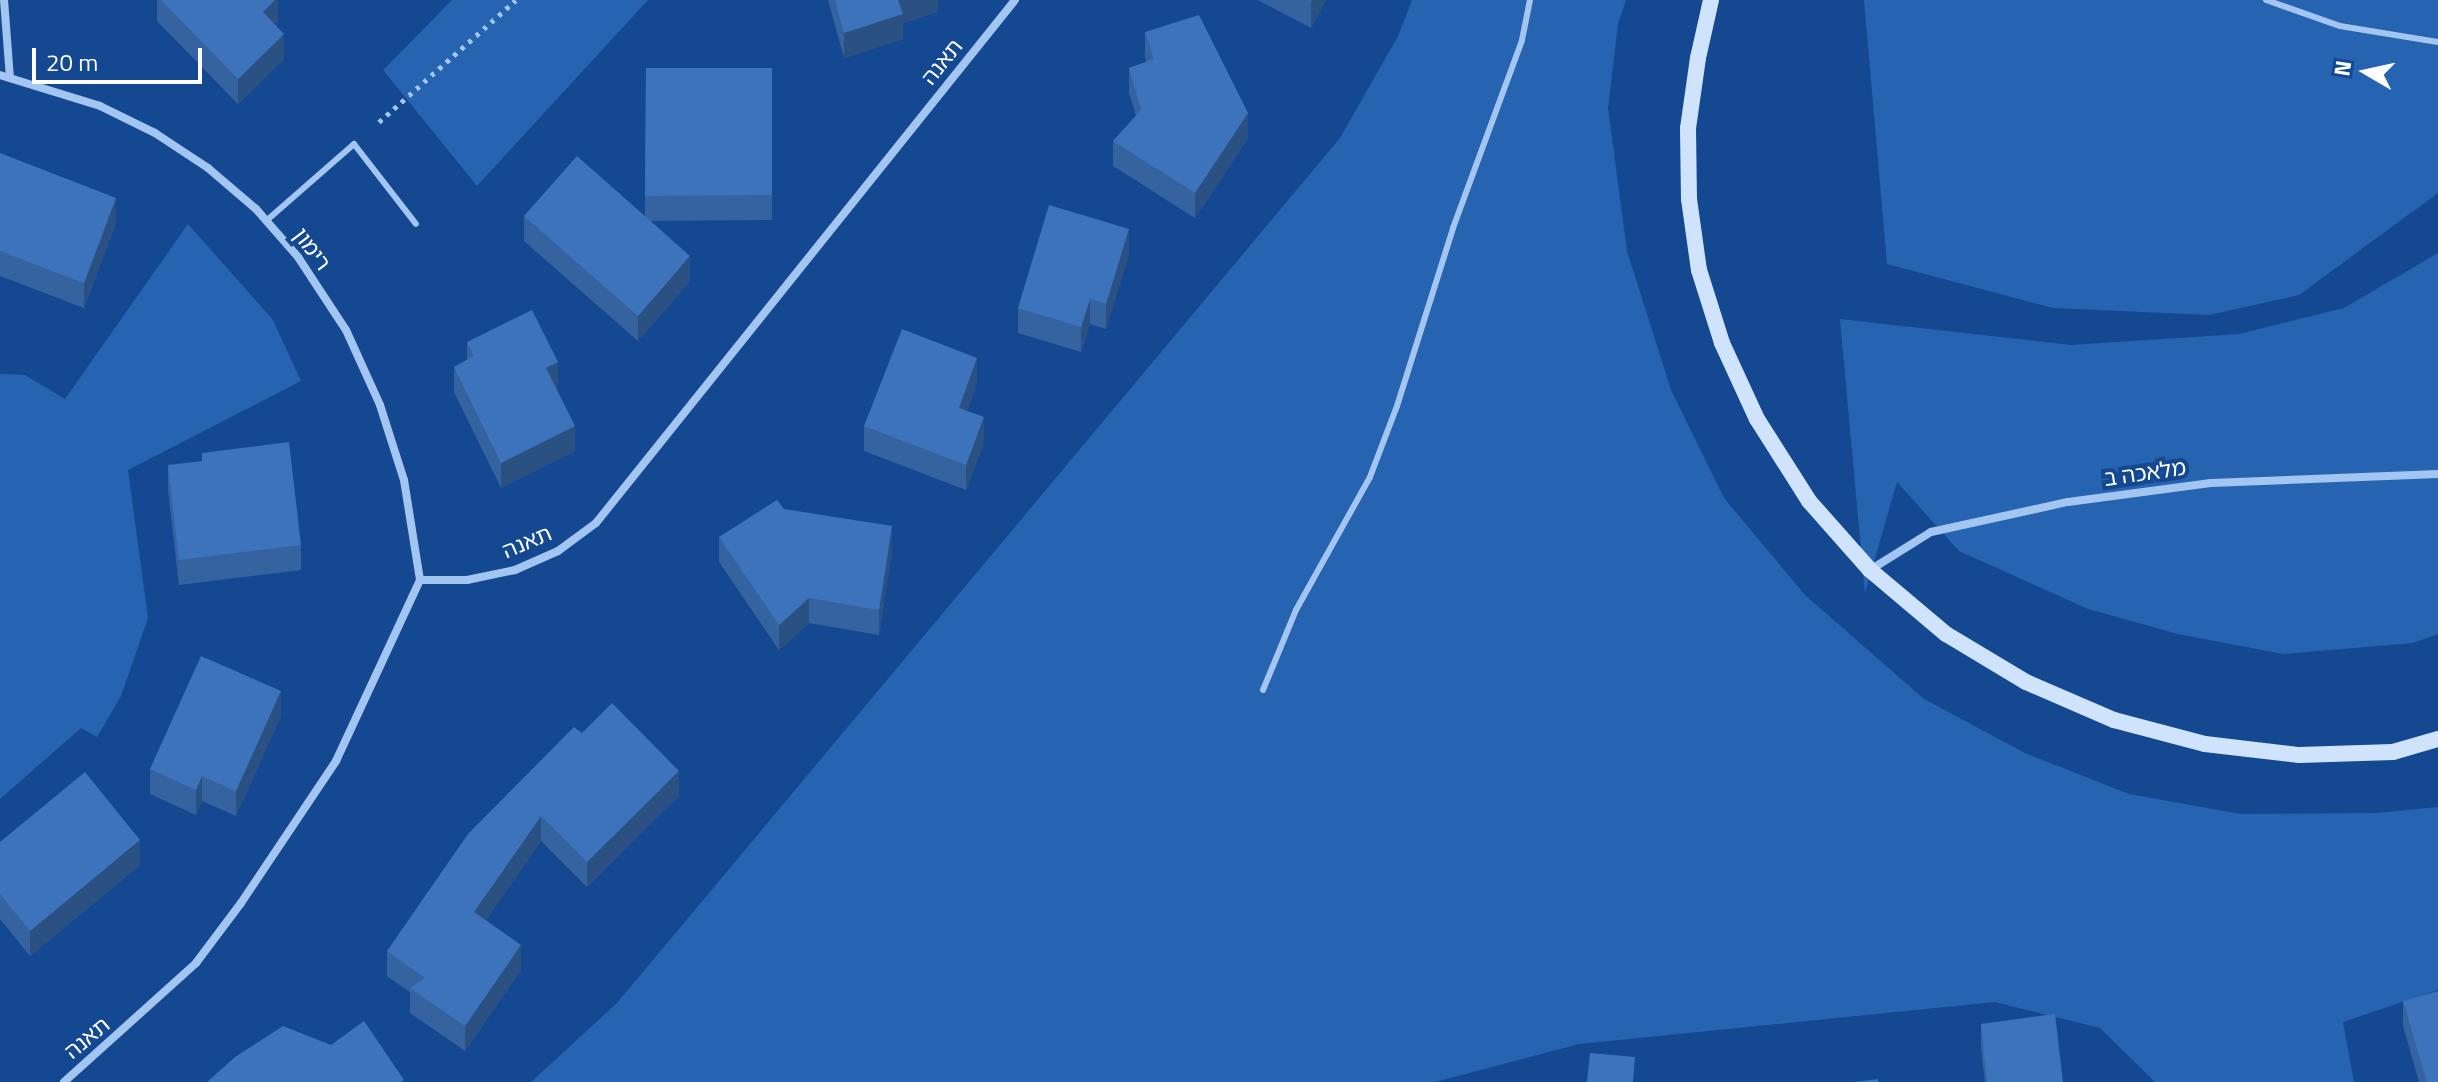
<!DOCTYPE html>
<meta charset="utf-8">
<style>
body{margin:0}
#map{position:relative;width:2438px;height:1082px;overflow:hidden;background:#144992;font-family:"Titillium Web","Noto Sans Hebrew",sans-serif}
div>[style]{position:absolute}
.green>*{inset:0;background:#2663b1}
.path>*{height:5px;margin-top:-2.5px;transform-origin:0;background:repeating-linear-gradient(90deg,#a2c5f2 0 4px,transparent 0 10px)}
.service>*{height:6px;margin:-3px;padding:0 3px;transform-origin:3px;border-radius:3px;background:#a2c5f2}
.minor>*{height:8px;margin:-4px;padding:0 4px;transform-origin:4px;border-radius:4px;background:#a2c5f2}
.secondary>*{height:16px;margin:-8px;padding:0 8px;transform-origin:8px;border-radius:8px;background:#d0e3fc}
.wall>*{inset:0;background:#3463a0}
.shaded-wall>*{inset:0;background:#2b5082}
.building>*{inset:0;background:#3d73ba}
span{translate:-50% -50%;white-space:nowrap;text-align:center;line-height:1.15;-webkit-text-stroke:8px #144992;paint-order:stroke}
.street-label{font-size:22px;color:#fff}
.north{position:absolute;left:2326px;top:32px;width:80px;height:80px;-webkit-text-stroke:6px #144992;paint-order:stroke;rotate:279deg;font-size:22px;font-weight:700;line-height:32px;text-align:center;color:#fff}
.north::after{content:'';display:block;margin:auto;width:28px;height:36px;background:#fff;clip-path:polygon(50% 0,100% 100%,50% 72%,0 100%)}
.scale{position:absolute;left:32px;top:48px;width:170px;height:36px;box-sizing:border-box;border:4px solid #fff;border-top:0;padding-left:10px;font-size:24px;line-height:28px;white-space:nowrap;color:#fff;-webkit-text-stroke:6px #144992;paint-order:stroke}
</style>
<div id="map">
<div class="green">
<i style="clip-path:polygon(452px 0,648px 0,477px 186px,383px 70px)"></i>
<i style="clip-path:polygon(1412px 0,1626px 0,1618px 24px,1608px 108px,1627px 251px,1671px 390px,1724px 498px,1805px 595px,1924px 699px,2025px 753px,2129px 794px,2241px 814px,2375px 813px,2438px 807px,2438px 990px,2343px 1022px,2354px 1082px,2155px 1082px,2100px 1028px,1995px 1002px,1579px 1044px,1435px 1082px,531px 1082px,617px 1003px,1340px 138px,1398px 36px)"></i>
<i style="clip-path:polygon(1864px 0,2438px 0,2438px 193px,2299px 295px,2209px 315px,2053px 308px,1887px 264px)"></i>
<i style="clip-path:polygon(188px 224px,273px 320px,301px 381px,128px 470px,148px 618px,121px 696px,97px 737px,81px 728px,0 799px,0 374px,25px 375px,65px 399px)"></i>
<i style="clip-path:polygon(2438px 253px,2438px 634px,2413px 643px,2283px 654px,2178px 634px,2088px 609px,1959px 551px,1897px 482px,1865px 593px,1840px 319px,2071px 345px,2239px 334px,2344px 308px)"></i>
</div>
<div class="path">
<i style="left:379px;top:122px;width:183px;rotate:-41.7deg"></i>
</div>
<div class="service">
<i style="left:2266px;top:0;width:78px;rotate:19.4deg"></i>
<i style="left:2340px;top:26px;width:99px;rotate:9.3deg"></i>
<i style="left:266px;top:221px;width:117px;rotate:-41.2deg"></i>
<i style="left:354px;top:144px;width:101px;rotate:52.2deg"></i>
<i style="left:1263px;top:690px;width:87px;rotate:-67.6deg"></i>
<i style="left:1296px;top:610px;width:152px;rotate:-60.9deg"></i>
<i style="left:1370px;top:477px;width:76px;rotate:-69.2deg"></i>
<i style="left:1397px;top:406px;width:187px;rotate:-72.5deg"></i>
<i style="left:1453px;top:228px;width:200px;rotate:-69.8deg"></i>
<i style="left:1522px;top:40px;width:41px;rotate:-78.7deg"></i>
</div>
<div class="minor">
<i style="left:4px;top:0;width:78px;rotate:85.6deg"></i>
<i style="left:0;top:75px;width:105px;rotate:17.2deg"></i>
<i style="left:100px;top:106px;width:61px;rotate:26.1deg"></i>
<i style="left:155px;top:133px;width:64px;rotate:33.4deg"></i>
<i style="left:208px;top:168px;width:63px;rotate:40.5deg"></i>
<i style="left:256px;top:209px;width:64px;rotate:48.8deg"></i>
<i style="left:298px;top:257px;width:87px;rotate:56.7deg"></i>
<i style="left:346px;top:330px;width:82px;rotate:65.6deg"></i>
<i style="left:380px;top:405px;width:79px;rotate:72.3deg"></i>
<i style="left:404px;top:480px;width:101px;rotate:80.9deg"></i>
<i style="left:1870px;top:570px;width:72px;rotate:-31.9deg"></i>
<i style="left:1931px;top:532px;width:140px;rotate:-12.4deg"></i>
<i style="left:2068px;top:502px;width:144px;rotate:-7.6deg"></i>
<i style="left:2211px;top:483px;width:227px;rotate:-2.3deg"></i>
<i style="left:420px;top:580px;width:47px"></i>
<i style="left:467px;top:580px;width:49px;rotate:-11.8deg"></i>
<i style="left:515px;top:570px;width:47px;rotate:-23.8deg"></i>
<i style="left:558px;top:551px;width:47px;rotate:-36.4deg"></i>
<i style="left:596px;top:523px;width:670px;rotate:-51.3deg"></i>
<i style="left:64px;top:1082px;width:178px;rotate:-42deg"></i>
<i style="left:196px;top:963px;width:75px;rotate:-53.1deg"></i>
<i style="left:241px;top:903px;width:171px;rotate:-56.2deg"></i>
<i style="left:336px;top:761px;width:200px;rotate:-65.1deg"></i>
</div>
<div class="secondary">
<i style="left:1711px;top:0;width:59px;rotate:102.6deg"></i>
<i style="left:1698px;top:58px;width:71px;rotate:98.1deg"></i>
<i style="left:1688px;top:128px;width:71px;rotate:89.2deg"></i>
<i style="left:1689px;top:199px;width:72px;rotate:82deg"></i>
<i style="left:1699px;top:270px;width:77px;rotate:72.5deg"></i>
<i style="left:1722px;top:343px;width:84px;rotate:65.3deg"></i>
<i style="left:1757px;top:419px;width:97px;rotate:57.6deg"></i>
<i style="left:1809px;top:501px;width:92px;rotate:48.5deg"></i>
<i style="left:1870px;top:570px;width:99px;rotate:40.1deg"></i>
<i style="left:1946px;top:634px;width:93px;rotate:31deg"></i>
<i style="left:2026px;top:682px;width:96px;rotate:23.4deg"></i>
<i style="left:2114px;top:720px;width:94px;rotate:14.8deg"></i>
<i style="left:2205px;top:744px;width:95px;rotate:6.7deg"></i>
<i style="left:2299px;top:755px;width:94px;rotate:-1.8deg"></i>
<i style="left:2393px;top:752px;width:47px;rotate:-16.1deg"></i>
</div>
<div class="wall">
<i style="clip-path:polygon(157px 0,278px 0,278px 22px,275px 24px,284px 59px,238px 104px,157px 21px)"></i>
<i style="clip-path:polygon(828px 0,938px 0,938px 12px,903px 23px,903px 39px,844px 58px)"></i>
<i style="clip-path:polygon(1258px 0,1326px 0,1311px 28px)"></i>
<i style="clip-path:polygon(1145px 32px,1248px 138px,1195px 218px,1113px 166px,1113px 141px,1136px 116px,1129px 93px,1129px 68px,1146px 62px,1145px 57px)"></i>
<i style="clip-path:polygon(646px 68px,772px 68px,772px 220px,650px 221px,690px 281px,638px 341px,524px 241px,524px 216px,645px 217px)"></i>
<i style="clip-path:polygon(0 153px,116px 223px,84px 308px,0 276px)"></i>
<i style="clip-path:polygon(1129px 254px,1106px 329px,1090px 324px,1081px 352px,1018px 333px,1018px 308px)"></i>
<i style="clip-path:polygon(467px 342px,558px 387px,556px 388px,575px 451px,501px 488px,454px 392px,454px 367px,467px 360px)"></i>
<i style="clip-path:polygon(977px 383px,967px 411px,984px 442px,966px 490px,864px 451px,864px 426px)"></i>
<i style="clip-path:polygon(168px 465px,301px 545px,301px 570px,179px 585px,168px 490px)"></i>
<i style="clip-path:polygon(784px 509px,892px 551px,879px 635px,809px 623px,779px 650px,719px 562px,719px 537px)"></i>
<i style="clip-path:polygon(281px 716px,236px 816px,202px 801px,196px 815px,150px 794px,150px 769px)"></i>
<i style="clip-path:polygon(582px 733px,679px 796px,587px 887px,541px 841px,486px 920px,521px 970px,465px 1051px,410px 1013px,410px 992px,387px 976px,387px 951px)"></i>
<i style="clip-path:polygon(0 842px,140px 865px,30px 956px,0 919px)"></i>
<i style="clip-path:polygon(2403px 1001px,2438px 1082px,2419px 1082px,2403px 1026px)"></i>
<i style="clip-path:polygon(1981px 1024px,2063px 1082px,1985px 1082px,1981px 1049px)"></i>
</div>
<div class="shaded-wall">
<i style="clip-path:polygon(275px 0,278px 0,278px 22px,263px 37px,263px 12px)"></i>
<i style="clip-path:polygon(898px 0,938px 0,938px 12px,903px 23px,903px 39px,844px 58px,844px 33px)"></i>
<i style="clip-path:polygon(1312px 0,1326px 0,1311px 28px,1311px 3px)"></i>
<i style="clip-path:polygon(284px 34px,284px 59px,238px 104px,238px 79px)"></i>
<i style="clip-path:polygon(1248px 113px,1248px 138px,1195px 218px,1195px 193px)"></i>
<i style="clip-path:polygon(116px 198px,116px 223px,84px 308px,84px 283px)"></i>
<i style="clip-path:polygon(1129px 229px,1129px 254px,1106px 329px,1106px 304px)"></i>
<i style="clip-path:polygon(690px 256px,690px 281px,638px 341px,638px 316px)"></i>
<i style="clip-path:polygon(1090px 299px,1090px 324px,1081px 352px,1081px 327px)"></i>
<i style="clip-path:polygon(977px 358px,977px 383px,959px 433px,959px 408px)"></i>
<i style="clip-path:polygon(558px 362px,558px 387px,546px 393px,546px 368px)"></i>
<i style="clip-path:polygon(984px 417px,984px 442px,966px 490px,966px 465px)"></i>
<i style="clip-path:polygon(575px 426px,575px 451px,501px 488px,501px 463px)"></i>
<i style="clip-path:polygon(892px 526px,892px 551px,879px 635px,879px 610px)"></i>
<i style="clip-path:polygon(809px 598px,809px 623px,779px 650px,779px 625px)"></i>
<i style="clip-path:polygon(281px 691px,281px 716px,236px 816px,236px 791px)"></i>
<i style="clip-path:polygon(679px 771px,679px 796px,587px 887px,587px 862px)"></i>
<i style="clip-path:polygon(202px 776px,202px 801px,196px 815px,196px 790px)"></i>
<i style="clip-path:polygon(541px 816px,541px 841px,474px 937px,474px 912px)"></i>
<i style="clip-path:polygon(140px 840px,140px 865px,30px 956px,30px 931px)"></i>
<i style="clip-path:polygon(521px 945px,521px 970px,465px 1051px,465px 1026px)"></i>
</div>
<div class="building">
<i style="clip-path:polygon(161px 0,275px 0,263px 12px,284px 34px,238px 79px)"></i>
<i style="clip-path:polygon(835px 0,898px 0,903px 14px,844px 33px)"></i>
<i style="clip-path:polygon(1199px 15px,1248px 113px,1195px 193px,1113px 141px,1141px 110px,1129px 68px,1154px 59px,1145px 32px)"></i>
<i style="clip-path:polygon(646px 68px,772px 68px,772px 195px,645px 196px)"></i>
<i style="clip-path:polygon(0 153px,116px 198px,84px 283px,0 251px)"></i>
<i style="clip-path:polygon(577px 156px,690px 256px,638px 316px,524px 216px)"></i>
<i style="clip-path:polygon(1049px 205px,1129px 229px,1106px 304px,1090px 299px,1081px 327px,1018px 308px)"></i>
<i style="clip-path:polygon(532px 310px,558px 362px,546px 368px,575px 426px,501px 463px,454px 367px,474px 356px,467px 342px)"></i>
<i style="clip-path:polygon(902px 329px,977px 358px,959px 408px,984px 417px,966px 465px,864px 426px)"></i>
<i style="clip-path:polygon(289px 442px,301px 545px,179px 560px,168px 465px,202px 461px,202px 453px)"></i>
<i style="clip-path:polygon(777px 500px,784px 509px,892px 526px,879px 610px,809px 598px,779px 625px,719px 537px)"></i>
<i style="clip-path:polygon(201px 656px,281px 691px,236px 791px,202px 776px,196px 790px,150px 769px)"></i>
<i style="clip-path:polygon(612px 703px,679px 771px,587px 862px,541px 816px,474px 912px,521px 945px,465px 1026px,410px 988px,425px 978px,387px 951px,468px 834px,574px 727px,582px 733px)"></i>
<i style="clip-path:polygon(85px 772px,140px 840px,30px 931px,0 894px,0 842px)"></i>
<i style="clip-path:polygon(2438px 991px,2438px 1082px,2427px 1082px,2403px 1001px)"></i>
<i style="clip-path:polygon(2055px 1014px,2063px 1082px,1987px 1082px,1981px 1024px)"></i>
<i style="clip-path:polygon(364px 1021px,404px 1080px,401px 1082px,207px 1082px,235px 1057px,283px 1026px,331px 1045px)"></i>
<i style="clip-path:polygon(1590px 1053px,1635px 1057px,1633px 1082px,1587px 1082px)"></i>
<i style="clip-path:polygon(1878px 1079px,1878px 1082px,1854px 1082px)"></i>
</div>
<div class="street-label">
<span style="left:942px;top:62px;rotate:-51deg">תאנה</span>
<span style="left:312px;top:249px;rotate:53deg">רימון</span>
<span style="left:2145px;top:473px;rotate:-8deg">מלאכה ב</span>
<span style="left:527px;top:542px;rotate:-23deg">תאנה</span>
<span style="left:87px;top:1038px;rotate:-40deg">תאנה</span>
</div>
<div class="north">N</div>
<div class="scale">20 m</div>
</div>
